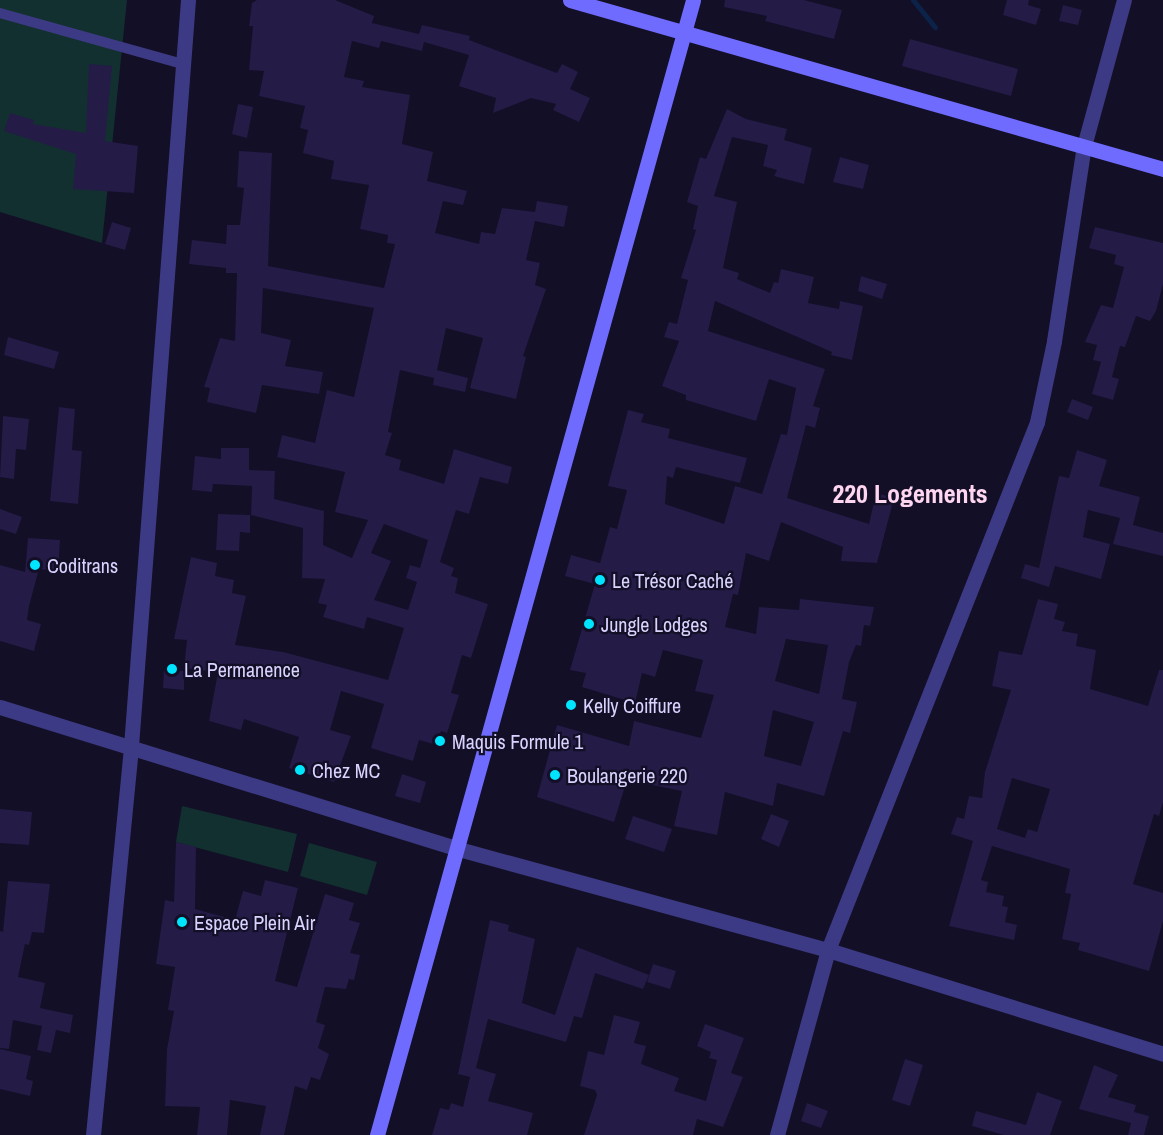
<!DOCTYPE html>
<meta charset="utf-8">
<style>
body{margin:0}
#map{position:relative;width:1163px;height:1135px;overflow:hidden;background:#130f26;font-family:"Archivo Narrow",sans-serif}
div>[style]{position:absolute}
.green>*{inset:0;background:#12302f}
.stream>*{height:5px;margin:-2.5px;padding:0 2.5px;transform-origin:2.5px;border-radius:2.5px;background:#0c2248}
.building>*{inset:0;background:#241b47}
.lane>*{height:10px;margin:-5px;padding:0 5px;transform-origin:5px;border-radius:5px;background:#3d3a85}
.street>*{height:15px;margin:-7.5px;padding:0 7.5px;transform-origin:7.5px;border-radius:7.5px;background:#3d3a85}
.secondary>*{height:15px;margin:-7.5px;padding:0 7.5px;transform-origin:7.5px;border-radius:7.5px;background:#6f6bff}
.dots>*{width:16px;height:16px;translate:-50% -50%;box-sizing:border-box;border:3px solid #130f26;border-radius:50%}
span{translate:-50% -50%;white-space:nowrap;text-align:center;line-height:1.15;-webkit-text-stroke:4.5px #130f26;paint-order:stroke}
.poi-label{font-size:20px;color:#d9d4ff}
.left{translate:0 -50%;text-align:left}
.district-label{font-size:26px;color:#ffd6f0;font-weight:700}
</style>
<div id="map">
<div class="green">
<i style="clip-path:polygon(0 0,127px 0,102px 243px,0 212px)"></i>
<i style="clip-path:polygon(182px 806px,297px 834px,288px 872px,176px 842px)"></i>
<i style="clip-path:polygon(309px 843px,377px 862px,367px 895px,300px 876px)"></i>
</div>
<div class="stream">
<i style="left:913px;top:0;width:35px;rotate:51deg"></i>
</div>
<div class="building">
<i style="clip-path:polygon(evenodd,257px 0,335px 0,374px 16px,372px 23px,419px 34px,422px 25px,470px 36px,469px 40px,557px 73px,562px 64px,578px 72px,570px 89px,590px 98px,579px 122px,553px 110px,556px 104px,531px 98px,493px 113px,496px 98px,459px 86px,469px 55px,424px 42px,422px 51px,381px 41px,379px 48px,352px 41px,344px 77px,364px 81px,362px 87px,410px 95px,402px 144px,433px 152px,427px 181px,467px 191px,463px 205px,443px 201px,435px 233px,479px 244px,481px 232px,495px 234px,502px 208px,535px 212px,537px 201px,568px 206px,564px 227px,535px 221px,526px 260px,540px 263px,535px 285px,546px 289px,523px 356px,526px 357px,516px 399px,470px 388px,483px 338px,446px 328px,437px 370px,468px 378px,465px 392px,433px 385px,434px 378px,400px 370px,388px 432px,392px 433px,385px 455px,401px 460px,399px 470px,444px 484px,454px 449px,512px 467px,508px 484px,480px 477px,469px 514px,456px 510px,440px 562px,454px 568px,451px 576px,458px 578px,455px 593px,488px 604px,471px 658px,462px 655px,451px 693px,459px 695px,447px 733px,441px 731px,437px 745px,419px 740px,413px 761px,371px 748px,384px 704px,341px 691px,330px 730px,351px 736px,334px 782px,289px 768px,299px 737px,244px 719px,241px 730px,209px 721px,218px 672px,184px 668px,187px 640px,174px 639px,191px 557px,217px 563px,215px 576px,234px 580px,232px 593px,246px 596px,235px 645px,283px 652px,388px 680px,404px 628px,367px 617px,364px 629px,323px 617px,327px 605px,318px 603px,325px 579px,302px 578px,303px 528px,251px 515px,252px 486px,213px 484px,212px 492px,192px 490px,195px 456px,221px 459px,221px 448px,249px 448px,249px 470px,275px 471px,274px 499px,324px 511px,323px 545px,352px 558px,368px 520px,335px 512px,345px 472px,277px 457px,282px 435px,315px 443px,327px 390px,354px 397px,374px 308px,263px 288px,261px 333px,291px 340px,285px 366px,323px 372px,319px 394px,262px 385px,256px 413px,207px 402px,210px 388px,204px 387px,220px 338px,235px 341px,237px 273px,226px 273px,226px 268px,189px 264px,192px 240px,226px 244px,227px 225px,240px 225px,244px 188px,237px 187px,239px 151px,272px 153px,268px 266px,384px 288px,395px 244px,387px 243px,388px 235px,360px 229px,369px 185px,331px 179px,334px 161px,303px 153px,308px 130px,300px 128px,305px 106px,259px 96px,264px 71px,249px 70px,253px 26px,249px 26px,252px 3px,257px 0,384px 524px,428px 540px,420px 568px,410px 565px,406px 578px,417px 582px,408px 610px,374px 600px,391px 561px,371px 553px,384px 524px)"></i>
<i style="clip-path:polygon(725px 0,804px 0,842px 10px,834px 39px,765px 21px,767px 16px,724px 7px)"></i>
<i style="clip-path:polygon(1007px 0,1029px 0,1028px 5px,1041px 9px,1036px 25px,1003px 15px)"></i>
<i style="clip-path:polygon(1063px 5px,1082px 10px,1078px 25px,1059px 21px)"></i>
<i style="clip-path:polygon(910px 39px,1018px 69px,1011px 96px,902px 66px)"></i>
<i style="clip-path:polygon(89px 64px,112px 66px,105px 141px,138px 146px,134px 193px,73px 189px,76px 154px,4px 131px,10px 113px,34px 120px,33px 124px,86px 133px)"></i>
<i style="clip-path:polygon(238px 104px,253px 107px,247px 138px,232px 134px)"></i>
<i style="clip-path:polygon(evenodd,727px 109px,746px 119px,787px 129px,784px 140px,812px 148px,804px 184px,774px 176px,777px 170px,763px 166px,768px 145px,732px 137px,714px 196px,737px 202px,723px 268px,739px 273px,737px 279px,770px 293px,774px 282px,778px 283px,781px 269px,814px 277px,808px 303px,839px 309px,840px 301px,863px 306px,852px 360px,831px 355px,832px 352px,715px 301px,708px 331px,825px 369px,813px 406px,820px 408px,815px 428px,806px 425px,787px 498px,869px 524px,876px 493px,894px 498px,877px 563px,841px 561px,843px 547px,781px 522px,769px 561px,746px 553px,738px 595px,733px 594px,725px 627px,756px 634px,759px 607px,799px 610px,800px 599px,874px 607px,870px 626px,864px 625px,861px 646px,856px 645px,849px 662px,842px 699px,857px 702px,850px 733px,843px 731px,824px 796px,777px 783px,773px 806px,725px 792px,717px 835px,674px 826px,682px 791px,627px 780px,614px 822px,537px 797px,557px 725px,629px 746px,634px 721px,701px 738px,714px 695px,695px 691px,703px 660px,663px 650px,655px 677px,642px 673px,635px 703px,582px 687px,586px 673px,570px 670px,595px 584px,565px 576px,571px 555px,600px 563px,610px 527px,617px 529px,627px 490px,608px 486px,628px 410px,644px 414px,641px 422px,670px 429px,668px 438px,747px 458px,740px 483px,676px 467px,673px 478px,667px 476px,665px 504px,724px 524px,735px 486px,762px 494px,781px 434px,787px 435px,796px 388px,769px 379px,756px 421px,686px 400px,686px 395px,662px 386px,679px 341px,664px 337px,669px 322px,677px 324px,688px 280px,681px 278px,696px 230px,693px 229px,698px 206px,687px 202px,700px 157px,706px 159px,727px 109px,786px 639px,828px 645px,819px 694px,775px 681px,786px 639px,727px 109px,773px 710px,814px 722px,801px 766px,764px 756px,773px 710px)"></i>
<i style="clip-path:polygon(840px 157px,869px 165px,863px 189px,833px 182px)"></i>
<i style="clip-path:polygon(112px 222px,131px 228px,125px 250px,105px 244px)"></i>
<i style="clip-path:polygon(1095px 227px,1163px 243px,1163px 284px,1156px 311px,1150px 321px,1136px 316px,1125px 347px,1120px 346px,1112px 377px,1119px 379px,1113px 400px,1092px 394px,1101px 362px,1093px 360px,1097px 345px,1085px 342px,1101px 305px,1113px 308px,1124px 267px,1114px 264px,1116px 255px,1089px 248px)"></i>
<i style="clip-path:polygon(861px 276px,887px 284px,882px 299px,858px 291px)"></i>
<i style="clip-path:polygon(8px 337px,59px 352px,54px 369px,4px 355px)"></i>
<i style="clip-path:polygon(1072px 399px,1093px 407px,1088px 420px,1067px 412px)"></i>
<i style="clip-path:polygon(59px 407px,75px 409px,72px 450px,82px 451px,78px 504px,50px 501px)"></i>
<i style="clip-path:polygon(3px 416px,29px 419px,26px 450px,16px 449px,14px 479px,0 477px)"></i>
<i style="clip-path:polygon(1077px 450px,1107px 460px,1099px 486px,1140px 497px,1133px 525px,1163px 533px,1163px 556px,1113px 544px,1120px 518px,1088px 510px,1083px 537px,1110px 544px,1101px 579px,1055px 566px,1049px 587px,1021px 578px,1025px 564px,1039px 568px,1059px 476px,1069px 478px)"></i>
<i style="clip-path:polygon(0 509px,22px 517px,16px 534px,0 529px)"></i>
<i style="clip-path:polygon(218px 514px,250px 515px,250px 533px,240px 532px,239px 551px,216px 550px)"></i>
<i style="clip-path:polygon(28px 538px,60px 540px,58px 571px,39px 569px,29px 606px,27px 620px,41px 624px,34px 651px,0 641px,0 565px,25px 572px)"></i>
<i style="clip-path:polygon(evenodd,1038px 599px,1058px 604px,1054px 619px,1065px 622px,1062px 631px,1078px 634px,1076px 646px,1096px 650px,1090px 689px,1148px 706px,1159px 670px,1163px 670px,1163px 802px,1159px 816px,1154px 814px,1133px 884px,1163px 893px,1163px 921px,1149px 971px,1078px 950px,1080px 943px,1062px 939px,1071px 894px,1065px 893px,1070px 869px,992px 846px,981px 880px,988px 882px,986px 892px,1004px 896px,1002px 906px,1008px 907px,1005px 922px,1017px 925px,1014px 940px,949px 926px,973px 841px,951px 834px,957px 817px,964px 819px,969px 796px,982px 798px,985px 772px,1011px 690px,992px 686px,999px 651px,1022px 655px,1038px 599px,1012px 778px,1050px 789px,1037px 832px,1028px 829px,1025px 838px,997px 829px,1012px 778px)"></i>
<i style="clip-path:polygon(164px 670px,184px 671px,184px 690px,163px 688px)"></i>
<i style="clip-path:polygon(402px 774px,426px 782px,420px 803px,395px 796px)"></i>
<i style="clip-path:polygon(0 809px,32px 812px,29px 845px,0 843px)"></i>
<i style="clip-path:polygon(771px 814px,789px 821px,779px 847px,761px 839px)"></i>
<i style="clip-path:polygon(633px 816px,672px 829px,664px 852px,625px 839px)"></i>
<i style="clip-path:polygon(176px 842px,196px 847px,195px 909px,235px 920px,243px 891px,261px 896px,265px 880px,298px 888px,275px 981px,297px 987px,325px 894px,354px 903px,349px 920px,360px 923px,350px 953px,360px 955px,354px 980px,349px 979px,346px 989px,325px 987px,316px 1022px,325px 1025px,318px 1048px,329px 1054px,320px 1080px,311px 1077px,307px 1090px,295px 1086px,284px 1135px,260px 1135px,266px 1106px,230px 1100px,227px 1135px,197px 1135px,200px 1107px,165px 1106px,167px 1049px,174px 1011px,168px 1010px,175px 967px,156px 964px,165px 900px,174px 902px)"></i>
<i style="clip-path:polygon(8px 881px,50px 884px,44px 933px,32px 932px,29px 945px,25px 944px,18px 977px,45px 983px,40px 1008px,73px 1015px,70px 1033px,56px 1030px,51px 1053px,37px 1050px,42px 1026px,13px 1020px,9px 1049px,0 1048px,0 931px,3px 932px)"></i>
<i style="clip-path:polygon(490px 920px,509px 925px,508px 931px,535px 939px,522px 1003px,555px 1015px,577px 947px,649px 975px,643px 989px,595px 973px,582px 1018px,574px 1016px,566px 1042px,488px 1019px,476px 1068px,496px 1074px,488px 1101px,533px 1113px,527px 1135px,432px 1135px,440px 1108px,449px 1110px,451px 1103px,463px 1107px,470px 1077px,458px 1074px)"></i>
<i style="clip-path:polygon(653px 964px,676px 971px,670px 989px,647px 982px)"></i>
<i style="clip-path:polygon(614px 1015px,640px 1022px,634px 1043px,646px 1046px,641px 1064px,679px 1078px,674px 1091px,706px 1101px,717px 1060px,709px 1058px,711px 1052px,697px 1046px,705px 1024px,744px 1038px,731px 1073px,743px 1077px,723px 1127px,697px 1119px,693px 1135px,584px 1135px,597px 1095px,595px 1090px,580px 1086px,588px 1051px,604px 1055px)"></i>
<i style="clip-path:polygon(0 1049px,31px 1056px,26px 1079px,33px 1081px,30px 1096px,0 1089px)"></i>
<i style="clip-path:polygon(905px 1059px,923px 1065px,910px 1106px,892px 1100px)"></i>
<i style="clip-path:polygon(1094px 1065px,1118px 1075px,1108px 1097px,1136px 1105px,1134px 1112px,1149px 1116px,1144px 1135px,1128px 1135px,1131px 1123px,1079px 1109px)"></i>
<i style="clip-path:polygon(1037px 1092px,1062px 1101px,1050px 1135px,1004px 1135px,972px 1126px,976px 1111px,1026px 1125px)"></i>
<i style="clip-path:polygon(807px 1103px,828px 1111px,821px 1128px,801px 1121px)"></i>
</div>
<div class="lane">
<i style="left:0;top:13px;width:190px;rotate:15.6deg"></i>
</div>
<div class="street">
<i style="left:0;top:707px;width:476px;rotate:17.2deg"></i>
<i style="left:455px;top:848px;width:387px;rotate:15.3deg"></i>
<i style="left:828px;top:950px;width:351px;rotate:17.2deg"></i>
<i style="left:93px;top:1135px;width:391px;rotate:-84.4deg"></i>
<i style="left:131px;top:746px;width:748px;rotate:-85.63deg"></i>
<i style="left:777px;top:1135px;width:192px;rotate:-74.6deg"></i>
<i style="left:828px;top:950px;width:568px;rotate:-68.4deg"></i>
<i style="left:1037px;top:422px;width:83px;rotate:-78.1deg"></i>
<i style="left:1054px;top:341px;width:197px;rotate:-81.3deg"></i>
<i style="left:1084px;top:146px;width:151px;rotate:-74.7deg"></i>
</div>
<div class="secondary">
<i style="left:570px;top:0;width:617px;rotate:15.91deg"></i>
<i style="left:377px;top:1135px;width:1178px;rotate:-74.44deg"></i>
</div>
<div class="dots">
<i style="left:35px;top:565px;background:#00e5ff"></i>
<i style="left:600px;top:580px;background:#00e5ff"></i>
<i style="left:589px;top:624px;background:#00e5ff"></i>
<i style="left:172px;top:669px;background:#00e5ff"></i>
<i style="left:571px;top:705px;background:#00e5ff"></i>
<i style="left:440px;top:741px;background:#00e5ff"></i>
<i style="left:300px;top:770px;background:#00e5ff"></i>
<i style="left:555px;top:775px;background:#00e5ff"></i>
<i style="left:182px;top:922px;background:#00e5ff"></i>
</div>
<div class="poi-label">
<span class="left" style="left:47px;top:565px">Coditrans</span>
<span class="left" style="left:612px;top:580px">Le Trésor Caché</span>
<span class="left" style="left:601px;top:624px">Jungle Lodges</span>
<span class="left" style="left:184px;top:669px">La Permanence</span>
<span class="left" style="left:583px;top:705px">Kelly Coiffure</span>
<span class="left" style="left:452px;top:741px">Maquis Formule 1</span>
<span class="left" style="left:312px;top:770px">Chez MC</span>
<span class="left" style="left:567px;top:775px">Boulangerie 220</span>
<span class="left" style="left:194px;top:922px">Espace Plein Air</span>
</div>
<div class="district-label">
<span style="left:910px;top:494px">220 Logements</span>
</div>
</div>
